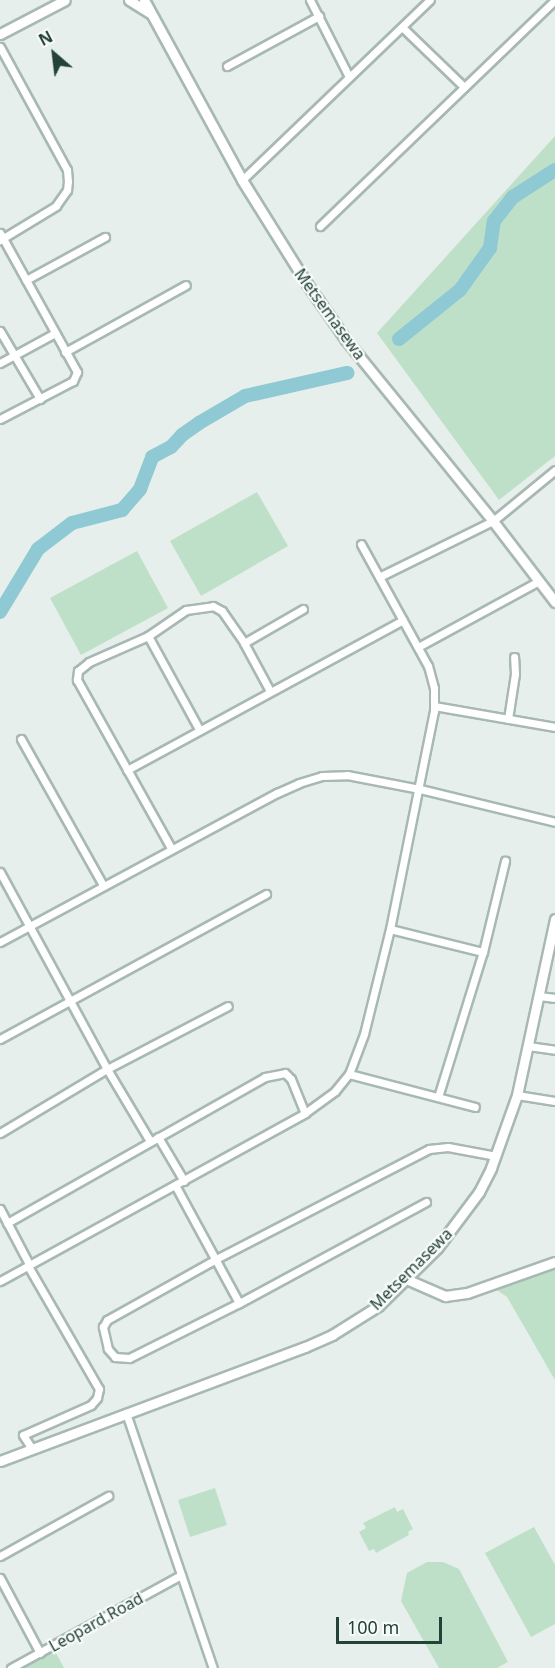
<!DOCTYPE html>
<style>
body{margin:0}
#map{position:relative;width:555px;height:1668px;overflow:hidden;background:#e6efeb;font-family:"Noto Sans",sans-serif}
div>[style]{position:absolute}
.green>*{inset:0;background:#bfe0c8}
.river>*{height:14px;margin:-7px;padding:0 7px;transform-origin:7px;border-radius:7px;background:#8ec9d4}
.roads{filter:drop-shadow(2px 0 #a8b8b2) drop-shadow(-2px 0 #a8b8b2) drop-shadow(0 2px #a8b8b2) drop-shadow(0 -2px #a8b8b2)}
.street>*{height:7px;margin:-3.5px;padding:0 3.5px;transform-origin:3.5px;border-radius:3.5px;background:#fff}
.secondary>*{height:9px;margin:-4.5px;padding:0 4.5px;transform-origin:4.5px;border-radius:4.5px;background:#fff}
span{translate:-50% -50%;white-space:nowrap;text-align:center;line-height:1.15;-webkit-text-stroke:4.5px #f7fbf9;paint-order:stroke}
.street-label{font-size:16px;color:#24423a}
.north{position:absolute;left:24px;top:24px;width:60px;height:60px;-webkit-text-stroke:4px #f7fbf9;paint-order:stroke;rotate:332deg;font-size:16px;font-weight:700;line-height:24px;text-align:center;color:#24423a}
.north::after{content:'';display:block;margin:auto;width:21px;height:27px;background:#24423a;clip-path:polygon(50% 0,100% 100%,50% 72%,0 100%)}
.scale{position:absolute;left:336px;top:1617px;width:106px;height:27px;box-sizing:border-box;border:3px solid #24423a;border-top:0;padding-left:8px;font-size:18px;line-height:21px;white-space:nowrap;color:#24423a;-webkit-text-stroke:4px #f7fbf9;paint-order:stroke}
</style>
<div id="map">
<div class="green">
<i style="clip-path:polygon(555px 136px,555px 456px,499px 500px,377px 333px)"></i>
<i style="clip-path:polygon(257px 492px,288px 546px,201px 596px,170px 541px)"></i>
<i style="clip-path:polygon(137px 551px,168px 608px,81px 655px,50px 598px)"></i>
<i style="clip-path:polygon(555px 1269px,555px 1380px,507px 1297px,497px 1290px)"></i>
<i style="clip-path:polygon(215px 1488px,227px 1525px,190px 1537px,178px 1500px)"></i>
<i style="clip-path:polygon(395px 1507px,397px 1512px,403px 1509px,413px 1529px,408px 1532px,409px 1535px,376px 1553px,374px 1549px,369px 1551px,359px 1532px,366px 1528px,363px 1523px)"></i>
<i style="clip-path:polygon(534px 1527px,555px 1565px,555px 1624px,531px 1637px,485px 1553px)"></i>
<i style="clip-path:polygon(427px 1562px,443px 1562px,459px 1569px,508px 1662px,497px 1668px,439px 1668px,401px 1601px,407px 1573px)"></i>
<i style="clip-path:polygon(55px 1651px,64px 1668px,23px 1668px)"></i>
</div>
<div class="river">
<i style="left:399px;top:339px;width:78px;rotate:-38.8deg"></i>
<i style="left:460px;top:290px;width:52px;rotate:-54.5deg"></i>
<i style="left:490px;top:248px;width:27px;rotate:-82deg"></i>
<i style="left:494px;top:221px;width:31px;rotate:-52deg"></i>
<i style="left:513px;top:197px;width:50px;rotate:-32.7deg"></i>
<i style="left:0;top:612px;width:74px;rotate:-58.9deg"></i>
<i style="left:38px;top:549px;width:43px;rotate:-37.4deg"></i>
<i style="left:72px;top:523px;width:52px;rotate:-14.6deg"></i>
<i style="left:122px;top:510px;width:28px;rotate:-49deg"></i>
<i style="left:140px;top:489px;width:34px;rotate:-69deg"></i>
<i style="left:152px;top:457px;width:21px;rotate:-28deg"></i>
<i style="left:171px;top:447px;width:16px;rotate:-47deg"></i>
<i style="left:182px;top:435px;width:21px;rotate:-35deg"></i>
<i style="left:199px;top:423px;width:53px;rotate:-30.4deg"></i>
<i style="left:245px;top:396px;width:105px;rotate:-12.7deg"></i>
</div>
<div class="roads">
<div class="street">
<i style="left:310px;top:0;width:86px;rotate:63.1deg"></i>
<i style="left:403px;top:28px;width:85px;rotate:44deg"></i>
<i style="left:0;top:47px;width:140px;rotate:61.4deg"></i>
<i style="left:67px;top:170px;width:11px;rotate:85deg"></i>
<i style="left:68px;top:181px;width:9px;rotate:96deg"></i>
<i style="left:67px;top:190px;width:19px;rotate:125deg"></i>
<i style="left:56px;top:206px;width:66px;rotate:148.7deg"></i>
<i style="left:227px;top:66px;width:105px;rotate:-28.5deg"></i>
<i style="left:242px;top:180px;width:260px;rotate:-43.8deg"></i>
<i style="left:320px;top:226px;width:326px;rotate:-43.9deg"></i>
<i style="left:0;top:233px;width:159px;rotate:61deg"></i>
<i style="left:77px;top:372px;width:10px;rotate:114deg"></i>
<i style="left:73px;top:381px;width:82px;rotate:152.5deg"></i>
<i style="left:26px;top:280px;width:90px;rotate:-28.6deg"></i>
<i style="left:0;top:331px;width:79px;rotate:59.5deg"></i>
<i style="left:65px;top:352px;width:138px;rotate:-29deg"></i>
<i style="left:0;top:363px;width:63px;rotate:-28.6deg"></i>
<i style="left:379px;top:577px;width:127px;rotate:-26.2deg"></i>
<i style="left:493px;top:521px;width:80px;rotate:-39.4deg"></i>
<i style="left:148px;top:636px;width:106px;rotate:61.3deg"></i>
<i style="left:244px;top:643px;width:68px;rotate:-30deg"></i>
<i style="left:418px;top:647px;width:138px;rotate:-28.6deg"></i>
<i style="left:434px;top:706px;width:123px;rotate:9.8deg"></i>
<i style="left:508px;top:719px;width:46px;rotate:-81.2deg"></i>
<i style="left:515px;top:674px;width:17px;rotate:-93deg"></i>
<i style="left:21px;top:739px;width:167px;rotate:60.7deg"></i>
<i style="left:127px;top:770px;width:314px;rotate:-28.5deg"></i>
<i style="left:171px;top:848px;width:193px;rotate:-119.2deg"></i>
<i style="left:77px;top:680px;width:9px;rotate:-84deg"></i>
<i style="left:78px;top:671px;width:14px;rotate:-39deg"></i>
<i style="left:89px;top:662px;width:64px;rotate:-23.8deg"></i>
<i style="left:148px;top:636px;width:46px;rotate:-34.4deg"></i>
<i style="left:186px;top:610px;width:27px;rotate:-8deg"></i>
<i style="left:213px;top:606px;width:10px;rotate:29deg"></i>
<i style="left:222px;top:611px;width:39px;rotate:55deg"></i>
<i style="left:244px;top:643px;width:55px;rotate:61.6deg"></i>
<i style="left:0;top:872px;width:224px;rotate:61.5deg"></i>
<i style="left:107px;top:1069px;width:84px;rotate:59.2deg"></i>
<i style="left:390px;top:929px;width:96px;rotate:13.9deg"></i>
<i style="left:0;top:942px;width:315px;rotate:-28.3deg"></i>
<i style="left:277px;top:793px;width:24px;rotate:-24deg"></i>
<i style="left:299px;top:783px;width:24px;rotate:-17deg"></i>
<i style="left:322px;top:776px;width:25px;rotate:-2deg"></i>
<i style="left:347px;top:775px;width:74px;rotate:10.9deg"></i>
<i style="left:420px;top:789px;width:139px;rotate:13.7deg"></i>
<i style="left:539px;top:996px;width:16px;rotate:7deg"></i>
<i style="left:0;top:1039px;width:303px;rotate:-28.6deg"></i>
<i style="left:528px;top:1046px;width:27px;rotate:8deg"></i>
<i style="left:349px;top:1074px;width:130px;rotate:14.7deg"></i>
<i style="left:517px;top:1095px;width:38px;rotate:9deg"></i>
<i style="left:438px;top:1097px;width:152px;rotate:-72.8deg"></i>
<i style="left:483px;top:952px;width:94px;rotate:-76.4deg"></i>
<i style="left:0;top:1133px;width:125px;rotate:-30.9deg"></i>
<i style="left:107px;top:1069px;width:136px;rotate:-27.5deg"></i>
<i style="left:158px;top:1137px;width:51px;rotate:59.4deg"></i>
<i style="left:175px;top:1185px;width:134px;rotate:61.5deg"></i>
<i style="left:426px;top:1202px;width:213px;rotate:151.6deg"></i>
<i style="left:239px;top:1303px;width:123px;rotate:153.4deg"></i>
<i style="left:129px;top:1358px;width:14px;rotate:-176deg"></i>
<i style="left:115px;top:1357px;width:11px;rotate:-131deg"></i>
<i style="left:108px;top:1349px;width:23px;rotate:-103deg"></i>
<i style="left:103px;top:1327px;width:8px;rotate:-60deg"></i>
<i style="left:107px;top:1320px;width:125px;rotate:-29.2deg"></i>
<i style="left:216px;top:1259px;width:240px;rotate:-27.3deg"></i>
<i style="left:429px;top:1149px;width:19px;rotate:-6deg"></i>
<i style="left:448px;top:1147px;width:49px;rotate:10.6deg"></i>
<i style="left:0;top:1209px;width:62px;rotate:62.2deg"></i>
<i style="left:7px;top:1223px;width:296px;rotate:-29.5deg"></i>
<i style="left:265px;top:1077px;width:20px;rotate:-11deg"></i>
<i style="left:285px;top:1073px;width:8px;rotate:45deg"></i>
<i style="left:291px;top:1079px;width:37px;rotate:68deg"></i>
<i style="left:28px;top:1266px;width:142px;rotate:60deg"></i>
<i style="left:99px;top:1389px;width:9px;rotate:103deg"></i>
<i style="left:97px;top:1398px;width:9px;rotate:131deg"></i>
<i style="left:91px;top:1405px;width:74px;rotate:156.2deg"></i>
<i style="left:23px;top:1435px;width:17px;rotate:57deg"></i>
<i style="left:0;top:1281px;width:348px;rotate:-28.8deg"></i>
<i style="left:305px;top:1113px;width:37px;rotate:-36deg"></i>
<i style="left:335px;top:1091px;width:22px;rotate:-51deg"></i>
<i style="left:349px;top:1074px;width:43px;rotate:-69.4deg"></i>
<i style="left:364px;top:1034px;width:108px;rotate:-76.1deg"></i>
<i style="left:390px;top:929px;width:222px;rotate:-78.6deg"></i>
<i style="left:434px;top:711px;width:23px;rotate:-90deg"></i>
<i style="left:434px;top:688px;width:23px;rotate:-105deg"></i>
<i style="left:428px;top:666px;width:139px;rotate:-118.8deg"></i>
<i style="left:126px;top:1413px;width:269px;rotate:71.2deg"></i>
<i style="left:0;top:1556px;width:124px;rotate:-29.1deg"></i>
<i style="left:0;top:1578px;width:85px;rotate:61.9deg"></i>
<i style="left:11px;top:1668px;width:194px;rotate:-28.7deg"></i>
</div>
<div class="secondary">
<i style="left:129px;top:0;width:25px;rotate:32deg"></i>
<i style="left:144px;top:0;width:205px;rotate:61.4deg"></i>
<i style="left:242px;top:180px;width:123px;rotate:58deg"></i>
<i style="left:307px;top:284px;width:68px;rotate:55.1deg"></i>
<i style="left:346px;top:340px;width:233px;rotate:50.9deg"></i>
<i style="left:493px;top:521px;width:102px;rotate:52.6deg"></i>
<i style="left:0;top:34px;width:73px;rotate:-27.6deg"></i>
<i style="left:406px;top:1279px;width:43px;rotate:23.6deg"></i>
<i style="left:445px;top:1296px;width:22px;rotate:-8deg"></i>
<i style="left:467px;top:1293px;width:93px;rotate:-19.4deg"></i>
<i style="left:0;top:1461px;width:326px;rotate:-20.5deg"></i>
<i style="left:305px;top:1347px;width:30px;rotate:-24deg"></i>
<i style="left:332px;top:1335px;width:54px;rotate:-32.2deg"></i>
<i style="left:378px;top:1306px;width:83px;rotate:-44.5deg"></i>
<i style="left:437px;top:1248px;width:70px;rotate:-53.1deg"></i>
<i style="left:479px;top:1192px;width:27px;rotate:-63deg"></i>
<i style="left:491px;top:1168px;width:77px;rotate:-70.4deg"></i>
<i style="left:517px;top:1095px;width:180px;rotate:-77.8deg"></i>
</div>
</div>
<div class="street-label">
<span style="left:330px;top:314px;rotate:54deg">Metsemasewa</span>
<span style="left:411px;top:1269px;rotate:-45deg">Metsemasewa</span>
<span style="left:96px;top:1622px;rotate:-29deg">Leopard Road</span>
</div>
<div class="north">N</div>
<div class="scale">100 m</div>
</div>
